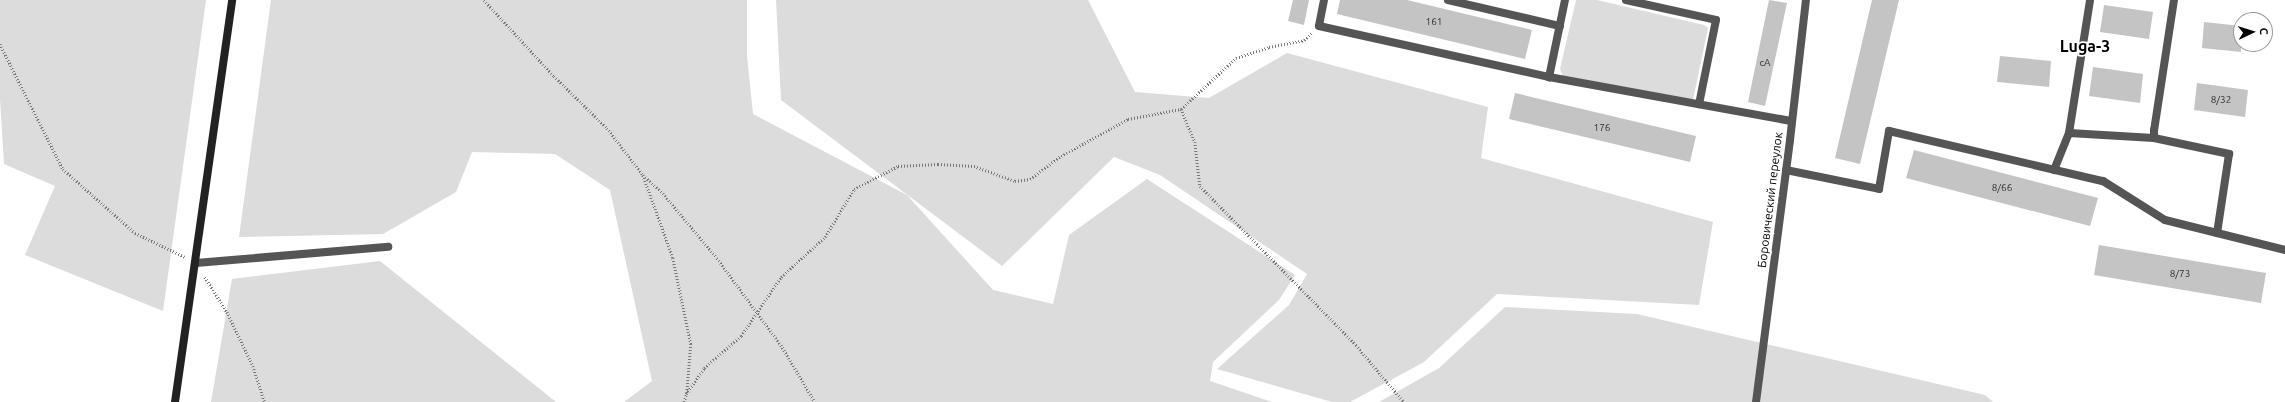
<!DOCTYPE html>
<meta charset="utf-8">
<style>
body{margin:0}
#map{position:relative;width:2285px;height:402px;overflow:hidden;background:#fff;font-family:Ubuntu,sans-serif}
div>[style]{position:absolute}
.green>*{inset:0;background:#dcdcdc}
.building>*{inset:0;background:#c4c4c4}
.path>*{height:2.5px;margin-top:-1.25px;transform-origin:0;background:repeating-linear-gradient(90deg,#777 0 1px,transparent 0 3px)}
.lane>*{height:8px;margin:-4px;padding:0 4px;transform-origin:4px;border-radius:4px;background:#555}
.street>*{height:8px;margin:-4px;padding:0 4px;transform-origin:4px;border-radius:4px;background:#555}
.secondary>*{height:8px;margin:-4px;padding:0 4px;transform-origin:4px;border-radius:4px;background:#222}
span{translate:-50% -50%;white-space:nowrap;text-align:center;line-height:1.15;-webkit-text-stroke:3.5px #fff;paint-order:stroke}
.number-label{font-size:10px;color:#313131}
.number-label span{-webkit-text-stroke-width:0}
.street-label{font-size:12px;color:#000}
.district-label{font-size:16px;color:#000;font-weight:700}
.north{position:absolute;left:2233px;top:12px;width:40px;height:40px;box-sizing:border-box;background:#fff;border:1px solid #999;border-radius:50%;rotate:86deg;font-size:11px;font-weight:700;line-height:16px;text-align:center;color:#000}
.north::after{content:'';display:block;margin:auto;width:14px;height:18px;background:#000;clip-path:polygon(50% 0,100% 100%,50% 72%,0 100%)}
</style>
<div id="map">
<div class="green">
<i style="clip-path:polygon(0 0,206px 0,163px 311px,25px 255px,55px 186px,4px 164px,0 99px)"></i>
<i style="clip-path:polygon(271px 0,747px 0,747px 56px,753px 114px,907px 195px,993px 290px,1053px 304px,1069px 235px,1147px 179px,1295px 275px,1279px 300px,1213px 362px,1210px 381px,1272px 402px,624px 402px,652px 381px,610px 190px,555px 154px,472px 152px,456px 192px,383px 234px,239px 237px)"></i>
<i style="clip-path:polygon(776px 0,1088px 0,1135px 92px,1209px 98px,1287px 53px,1488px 107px,1481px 158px,1713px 222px,1699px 305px,1497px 294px,1424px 362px,1350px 402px,1332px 402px,1217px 369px,1289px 305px,1307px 274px,1160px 175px,1114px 157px,1002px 266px,781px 100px)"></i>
<i style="clip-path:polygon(1576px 0,1597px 0,1704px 25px,1708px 28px,1693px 100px,1563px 77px,1560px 69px)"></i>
<i style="clip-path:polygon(380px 261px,556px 402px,211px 402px,232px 279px)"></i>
<i style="clip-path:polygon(1505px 307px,1637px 314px,1985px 395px,1993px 402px,1379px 402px,1439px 368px)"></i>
</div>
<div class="building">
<i style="clip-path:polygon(1293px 0,1309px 0,1304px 25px,1288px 21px)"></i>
<i style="clip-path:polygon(1340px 0,1407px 0,1532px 30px,1525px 59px,1337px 14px)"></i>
<i style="clip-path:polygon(1769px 0,1787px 3px,1765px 106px,1748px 102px)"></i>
<i style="clip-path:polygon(1872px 0,1899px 0,1860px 164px,1835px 158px)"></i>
<i style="clip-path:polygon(2104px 5px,2153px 12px,2149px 39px,2100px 32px)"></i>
<i style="clip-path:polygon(2204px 22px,2241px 26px,2241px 52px,2202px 48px)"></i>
<i style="clip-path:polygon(2000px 56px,2051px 61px,2049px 87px,1997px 82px)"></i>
<i style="clip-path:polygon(2093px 67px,2143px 74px,2140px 103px,2089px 96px)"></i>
<i style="clip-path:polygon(2197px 83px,2248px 90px,2245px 117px,2194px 110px)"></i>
<i style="clip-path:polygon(1515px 93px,1696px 136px,1690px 162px,1509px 119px)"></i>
<i style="clip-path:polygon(1914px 150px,2098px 198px,2090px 226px,1906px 178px)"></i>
<i style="clip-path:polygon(2099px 245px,2266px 273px,2261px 303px,2094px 275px)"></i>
</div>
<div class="path">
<i style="left:484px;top:0;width:103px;rotate:47.4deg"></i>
<i style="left:554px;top:76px;width:74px;rotate:44.5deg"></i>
<i style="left:607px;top:128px;width:59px;rotate:52.5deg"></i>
<i style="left:643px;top:175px;width:24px;rotate:42deg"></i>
<i style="left:661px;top:191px;width:87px;rotate:50.1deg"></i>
<i style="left:717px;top:258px;width:108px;rotate:53.7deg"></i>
<i style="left:781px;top:345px;width:66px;rotate:59.2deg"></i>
<i style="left:0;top:44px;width:140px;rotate:63.3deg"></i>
<i style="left:63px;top:169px;width:96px;rotate:41.6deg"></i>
<i style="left:135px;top:233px;width:55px;rotate:25.6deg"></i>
<i style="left:1181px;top:109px;width:36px;rotate:67deg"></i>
<i style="left:1195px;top:142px;width:44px;rotate:83.5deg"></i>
<i style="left:1200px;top:186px;width:223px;rotate:45.5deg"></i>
<i style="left:1356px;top:345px;width:75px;rotate:49.9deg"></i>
<i style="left:643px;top:175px;width:88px;rotate:70.1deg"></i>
<i style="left:673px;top:258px;width:88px;rotate:78.2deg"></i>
<i style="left:691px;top:344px;width:49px;rotate:94.7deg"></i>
<i style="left:205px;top:277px;width:41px;rotate:57.8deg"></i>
<i style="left:227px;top:312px;width:60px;rotate:64.3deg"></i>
<i style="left:253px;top:366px;width:38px;rotate:72deg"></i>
<i style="left:684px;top:402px;width:8px;rotate:-76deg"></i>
<i style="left:686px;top:394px;width:32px;rotate:-55deg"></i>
<i style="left:704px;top:368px;width:49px;rotate:-40.9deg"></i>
<i style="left:741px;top:336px;width:71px;rotate:-55.9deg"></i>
<i style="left:781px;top:277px;width:59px;rotate:-42.3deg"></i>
<i style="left:825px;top:237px;width:56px;rotate:-58.9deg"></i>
<i style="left:854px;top:189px;width:50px;rotate:-27.6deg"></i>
<i style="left:898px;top:166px;width:40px;rotate:-2.9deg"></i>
<i style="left:938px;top:164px;width:36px;rotate:3deg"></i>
<i style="left:974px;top:166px;width:44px;rotate:20.1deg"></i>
<i style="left:1015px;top:181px;width:15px;rotate:-8deg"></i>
<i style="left:1030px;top:179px;width:39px;rotate:-37deg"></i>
<i style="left:1061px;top:156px;width:77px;rotate:-28.9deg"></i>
<i style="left:1128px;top:119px;width:54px;rotate:-10.7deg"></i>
<i style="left:1181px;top:109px;width:75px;rotate:-42.8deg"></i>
<i style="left:1236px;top:58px;width:35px;rotate:-18deg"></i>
<i style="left:1269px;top:47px;width:36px;rotate:-11deg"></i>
<i style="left:1304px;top:40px;width:11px;rotate:-41deg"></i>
</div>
<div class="lane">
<i style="left:1324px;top:0;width:26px;rotate:101deg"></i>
<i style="left:1319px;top:26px;width:236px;rotate:12.5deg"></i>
<i style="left:1448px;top:0;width:115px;rotate:13.1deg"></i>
<i style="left:1565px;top:0;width:79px;rotate:101.7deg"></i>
<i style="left:1549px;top:77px;width:246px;rotate:10.3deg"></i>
<i style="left:1626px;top:0;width:92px;rotate:12.5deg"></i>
<i style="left:1716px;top:20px;width:86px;rotate:101.4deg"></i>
<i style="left:2174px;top:0;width:132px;rotate:98.7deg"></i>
<i style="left:2154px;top:130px;width:8px;rotate:90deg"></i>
<i style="left:2154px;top:138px;width:77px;rotate:12deg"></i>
<i style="left:2229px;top:154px;width:80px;rotate:98.6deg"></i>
<i style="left:2069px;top:133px;width:85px;rotate:3.4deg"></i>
<i style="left:1786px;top:170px;width:95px;rotate:11.5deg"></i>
<i style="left:1879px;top:189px;width:59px;rotate:-80.2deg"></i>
<i style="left:1889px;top:131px;width:220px;rotate:13.2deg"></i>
<i style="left:2103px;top:181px;width:73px;rotate:32.2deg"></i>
<i style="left:2165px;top:220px;width:124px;rotate:14deg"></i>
<i style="left:2054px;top:170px;width:40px;rotate:-68deg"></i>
<i style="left:2069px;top:133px;width:135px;rotate:-81deg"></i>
</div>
<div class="street">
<i style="left:196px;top:263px;width:193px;rotate:-4.8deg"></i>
<i style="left:1756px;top:402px;width:264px;rotate:-82.6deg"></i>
<i style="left:1790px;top:140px;width:141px;rotate:-83.5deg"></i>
</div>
<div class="secondary">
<i style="left:175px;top:402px;width:406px;rotate:-81.9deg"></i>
</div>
<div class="number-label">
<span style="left:1434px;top:22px">161</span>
<span style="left:1765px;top:63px">сА</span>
<span style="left:2221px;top:100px">8/32</span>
<span style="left:1602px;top:128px">176</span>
<span style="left:2002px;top:188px">8/66</span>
<span style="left:2180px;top:274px">8/73</span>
</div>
<div class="street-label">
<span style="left:1770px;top:200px;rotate:-83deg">Боровический переулок</span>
</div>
<div class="district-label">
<span style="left:2085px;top:46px">Luga-3</span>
</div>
<div class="north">С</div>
</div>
